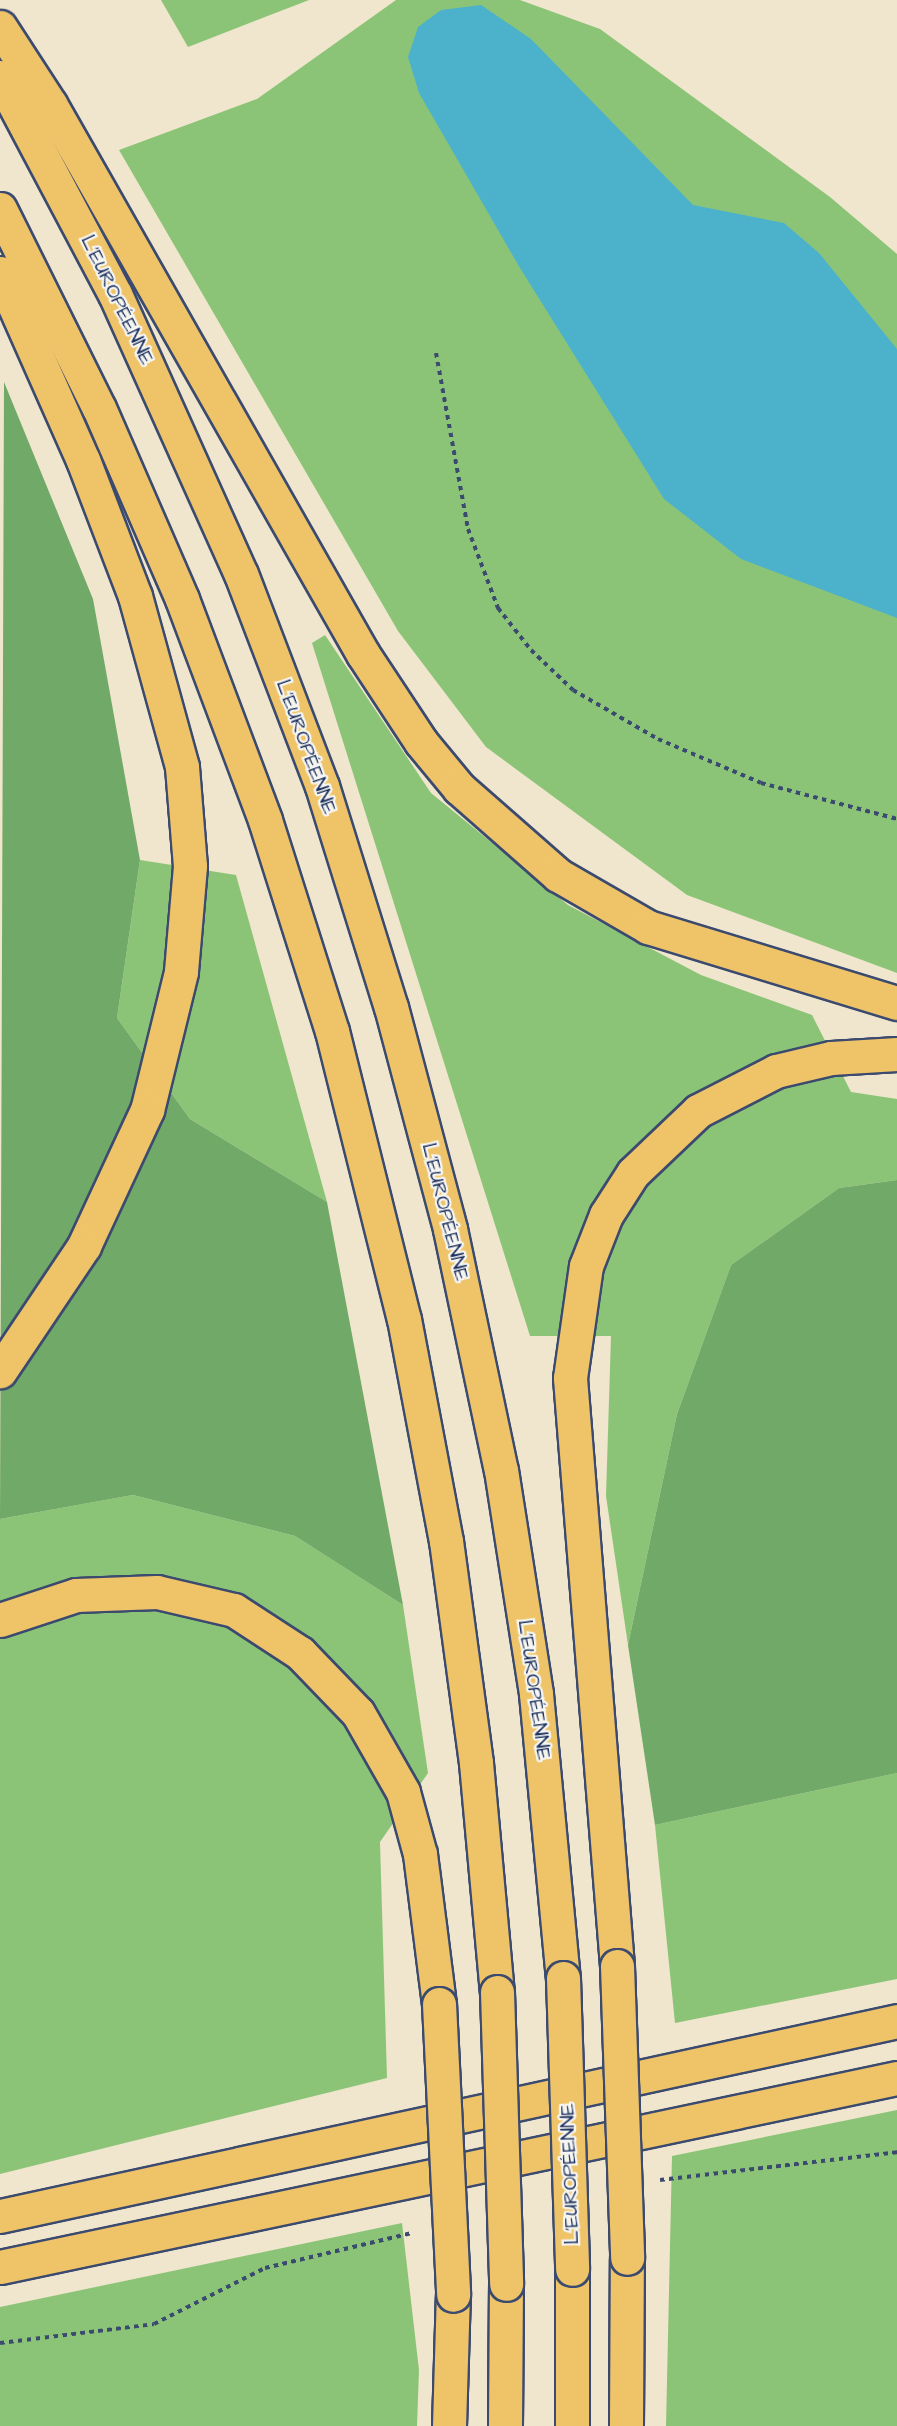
<!DOCTYPE html>
<meta charset="utf-8">
<style>
body{margin:0}
#map{position:relative;width:897px;height:2426px;overflow:hidden;background:#efe6cd;font-family:"Architects Daughter",sans-serif}
div>[style]{position:absolute}
.green>*{inset:0;background:#8cc477}
.forest>*{inset:0;background:#71aa68}
.water>*{inset:0;background:#4cb2cb}
.path>*{height:4px;margin-top:-2px;transform-origin:0;background:repeating-linear-gradient(90deg,#3b4a6f 0 4.5px,transparent 0 9px)}
.roads{filter:drop-shadow(2px 0 #3b4a6f) drop-shadow(-2px 0 #3b4a6f) drop-shadow(0 2px #3b4a6f) drop-shadow(0 -2px #3b4a6f)}
.major>*{height:33px;margin:-16.5px;padding:0 16.5px;transform-origin:16.5px;border-radius:16.5px;background:#efc469}
.highway>*{height:33px;margin:-16.5px;padding:0 16.5px;transform-origin:16.5px;border-radius:16.5px;background:#efc469}
.bridges{filter:drop-shadow(2px 0 #3b4a6f) drop-shadow(-2px 0 #3b4a6f) drop-shadow(0 2px #3b4a6f) drop-shadow(0 -2px #3b4a6f)}
.highway-bridge>*{height:33px;margin:-16.5px;padding:0 16.5px;transform-origin:16.5px;border-radius:16.5px;background:#efc469}
span{translate:-50% -50%;white-space:nowrap;text-align:center;line-height:1.15;-webkit-text-stroke:4.5px #f6f6f2;paint-order:stroke}
.street-label{font-size:20px;color:#1b2f5e}
</style>
<div id="map">
<div class="green">
<i style="clip-path:polygon(161px 0,309px 0,188px 47px)"></i>
<i style="clip-path:polygon(396px 0,520px 0,600px 29px,830px 197px,897px 254px,897px 973px,687px 895px,486px 747px,398px 631px,119px 150px,257px 99px)"></i>
<i style="clip-path:polygon(325px 635px,431px 793px,568px 905px,701px 975px,812px 1015px,851px 1092px,897px 1099px,897px 1180px,839px 1188px,731px 1265px,677px 1414px,628px 1645px,606px 1496px,611px 1336px,530px 1336px,312px 643px)"></i>
<i style="clip-path:polygon(140px 860px,236px 875px,327px 1202px,190px 1119px,117px 1018px)"></i>
<i style="clip-path:polygon(133px 1495px,295px 1536px,403px 1605px,428px 1773px,380px 1842px,387px 2078px,0 2174px,0 1519px)"></i>
<i style="clip-path:polygon(897px 1773px,897px 1979px,675px 2023px,655px 1825px)"></i>
<i style="clip-path:polygon(897px 2110px,897px 2426px,666px 2426px,672px 2156px)"></i>
<i style="clip-path:polygon(402px 2223px,419px 2370px,417px 2426px,0 2426px,0 2307px)"></i>
</div>
<div class="forest">
<i style="clip-path:polygon(4px 382px,93px 599px,140px 860px,117px 1018px,190px 1119px,327px 1202px,403px 1605px,295px 1536px,133px 1495px,0 1519px)"></i>
<i style="clip-path:polygon(897px 1180px,897px 1773px,655px 1825px,628px 1645px,677px 1414px,731px 1265px,839px 1188px)"></i>
</div>
<div class="water">
<i style="clip-path:polygon(481px 5px,531px 39px,693px 205px,784px 223px,819px 253px,897px 349px,897px 618px,741px 559px,664px 499px,520px 268px,419px 93px,408px 57px,418px 27px,441px 10px)"></i>
</div>
<div class="path">
<i style="left:436px;top:353px;width:179px;rotate:79.7deg"></i>
<i style="left:468px;top:529px;width:85px;rotate:69.2deg"></i>
<i style="left:498px;top:608px;width:53px;rotate:51.8deg"></i>
<i style="left:531px;top:650px;width:58px;rotate:43.6deg"></i>
<i style="left:573px;top:690px;width:98px;rotate:30deg"></i>
<i style="left:658px;top:739px;width:112px;rotate:23.1deg"></i>
<i style="left:761px;top:783px;width:141px;rotate:14.8deg"></i>
<i style="left:660px;top:2180px;width:239px;rotate:-6.7deg"></i>
<i style="left:0;top:2343px;width:155px;rotate:-7deg"></i>
<i style="left:154px;top:2324px;width:124px;rotate:-26.8deg"></i>
<i style="left:265px;top:2268px;width:151px;rotate:-13.4deg"></i>
</div>
<div class="roads">
<div class="major">
<i style="left:0;top:2216px;width:918px;rotate:-12.26deg"></i>
<i style="left:0;top:2267px;width:917px;rotate:-11.9deg"></i>
</div>
<div class="highway">
<i style="left:0;top:27px;width:92px;rotate:57deg"></i>
<i style="left:50px;top:104px;width:633px;rotate:60.36deg"></i>
<i style="left:363px;top:654px;width:105px;rotate:56.6deg"></i>
<i style="left:421px;top:742px;width:60px;rotate:50.4deg"></i>
<i style="left:459px;top:788px;width:132px;rotate:41.3deg"></i>
<i style="left:558px;top:875px;width:104px;rotate:30deg"></i>
<i style="left:648px;top:927px;width:260px;rotate:17deg"></i>
<i style="left:0;top:77px;width:246px;rotate:62.1deg"></i>
<i style="left:115px;top:294px;width:307px;rotate:65.8deg"></i>
<i style="left:241px;top:574px;width:227px;rotate:69.1deg"></i>
<i style="left:322px;top:786px;width:232px;rotate:72.7deg"></i>
<i style="left:391px;top:1007px;width:230px;rotate:75.1deg"></i>
<i style="left:450px;top:1229px;width:246px;rotate:78.1deg"></i>
<i style="left:501px;top:1470px;width:227px;rotate:81.1deg"></i>
<i style="left:536px;top:1694px;width:285px;rotate:84.6deg"></i>
<i style="left:0;top:209px;width:222px;rotate:63.6deg"></i>
<i style="left:99px;top:408px;width:208px;rotate:66.5deg"></i>
<i style="left:182px;top:599px;width:236px;rotate:69.4deg"></i>
<i style="left:265px;top:820px;width:221px;rotate:72.4deg"></i>
<i style="left:332px;top:1031px;width:297px;rotate:76deg"></i>
<i style="left:404px;top:1319px;width:226px;rotate:79.3deg"></i>
<i style="left:446px;top:1541px;width:224px;rotate:82.3deg"></i>
<i style="left:476px;top:1763px;width:230px;rotate:84.8deg"></i>
<i style="left:0;top:273px;width:205px;rotate:66.1deg"></i>
<i style="left:83px;top:460px;width:146px;rotate:69.1deg"></i>
<i style="left:135px;top:596px;width:177px;rotate:74.6deg"></i>
<i style="left:182px;top:767px;width:99px;rotate:85.4deg"></i>
<i style="left:190px;top:866px;width:106px;rotate:94.9deg"></i>
<i style="left:181px;top:972px;width:142px;rotate:103.8deg"></i>
<i style="left:147px;top:1110px;width:150px;rotate:114.9deg"></i>
<i style="left:84px;top:1246px;width:151px;rotate:123.9deg"></i>
<i style="left:0;top:1620px;width:80px;rotate:-18.2deg"></i>
<i style="left:76px;top:1595px;width:81px;rotate:-2.1deg"></i>
<i style="left:157px;top:1592px;width:79px;rotate:13.2deg"></i>
<i style="left:234px;top:1610px;width:79px;rotate:33.1deg"></i>
<i style="left:300px;top:1653px;width:83px;rotate:46deg"></i>
<i style="left:358px;top:1713px;width:91px;rotate:60.3deg"></i>
<i style="left:403px;top:1792px;width:64px;rotate:74.7deg"></i>
<i style="left:420px;top:1854px;width:151px;rotate:82.8deg"></i>
<i style="left:617px;top:1966px;width:590px;rotate:-94.57deg"></i>
<i style="left:570px;top:1378px;width:113px;rotate:-81.9deg"></i>
<i style="left:586px;top:1266px;width:55px;rotate:-68.6deg"></i>
<i style="left:606px;top:1215px;width:50px;rotate:-57.3deg"></i>
<i style="left:633px;top:1173px;width:90px;rotate:-43.6deg"></i>
<i style="left:698px;top:1111px;width:88px;rotate:-27.1deg"></i>
<i style="left:776px;top:1071px;width:57px;rotate:-13.3deg"></i>
<i style="left:831px;top:1058px;width:66px;rotate:-3.5deg"></i>
<i style="left:449px;top:2426px;width:131px;rotate:-88.3deg"></i>
<i style="left:505px;top:2426px;width:142px;rotate:-89.6deg"></i>
<i style="left:572px;top:2426px;width:157px;rotate:-90deg"></i>
<i style="left:626px;top:2426px;width:168px;rotate:-89.7deg"></i>
</div>
</div>
<div class="bridges">
<div class="highway-bridge">
<i style="left:617px;top:1966px;width:292px;rotate:88deg"></i>
<i style="left:563px;top:1978px;width:291px;rotate:88.2deg"></i>
<i style="left:497px;top:1992px;width:292px;rotate:88.2deg"></i>
<i style="left:439px;top:2004px;width:291px;rotate:87.2deg"></i>
</div>
</div>
<div class="street-label">
<span style="left:117px;top:300px;rotate:64deg">L'EUROPÉENNE</span>
<span style="left:306px;top:747px;rotate:70deg">L'EUROPÉENNE</span>
<span style="left:445px;top:1212px;rotate:76deg">L'EUROPÉENNE</span>
<span style="left:534px;top:1690px;rotate:82deg">L'EUROPÉENNE</span>
<span style="left:570px;top:2174px;rotate:-92deg">L'EUROPÉENNE</span>
</div>
</div>
